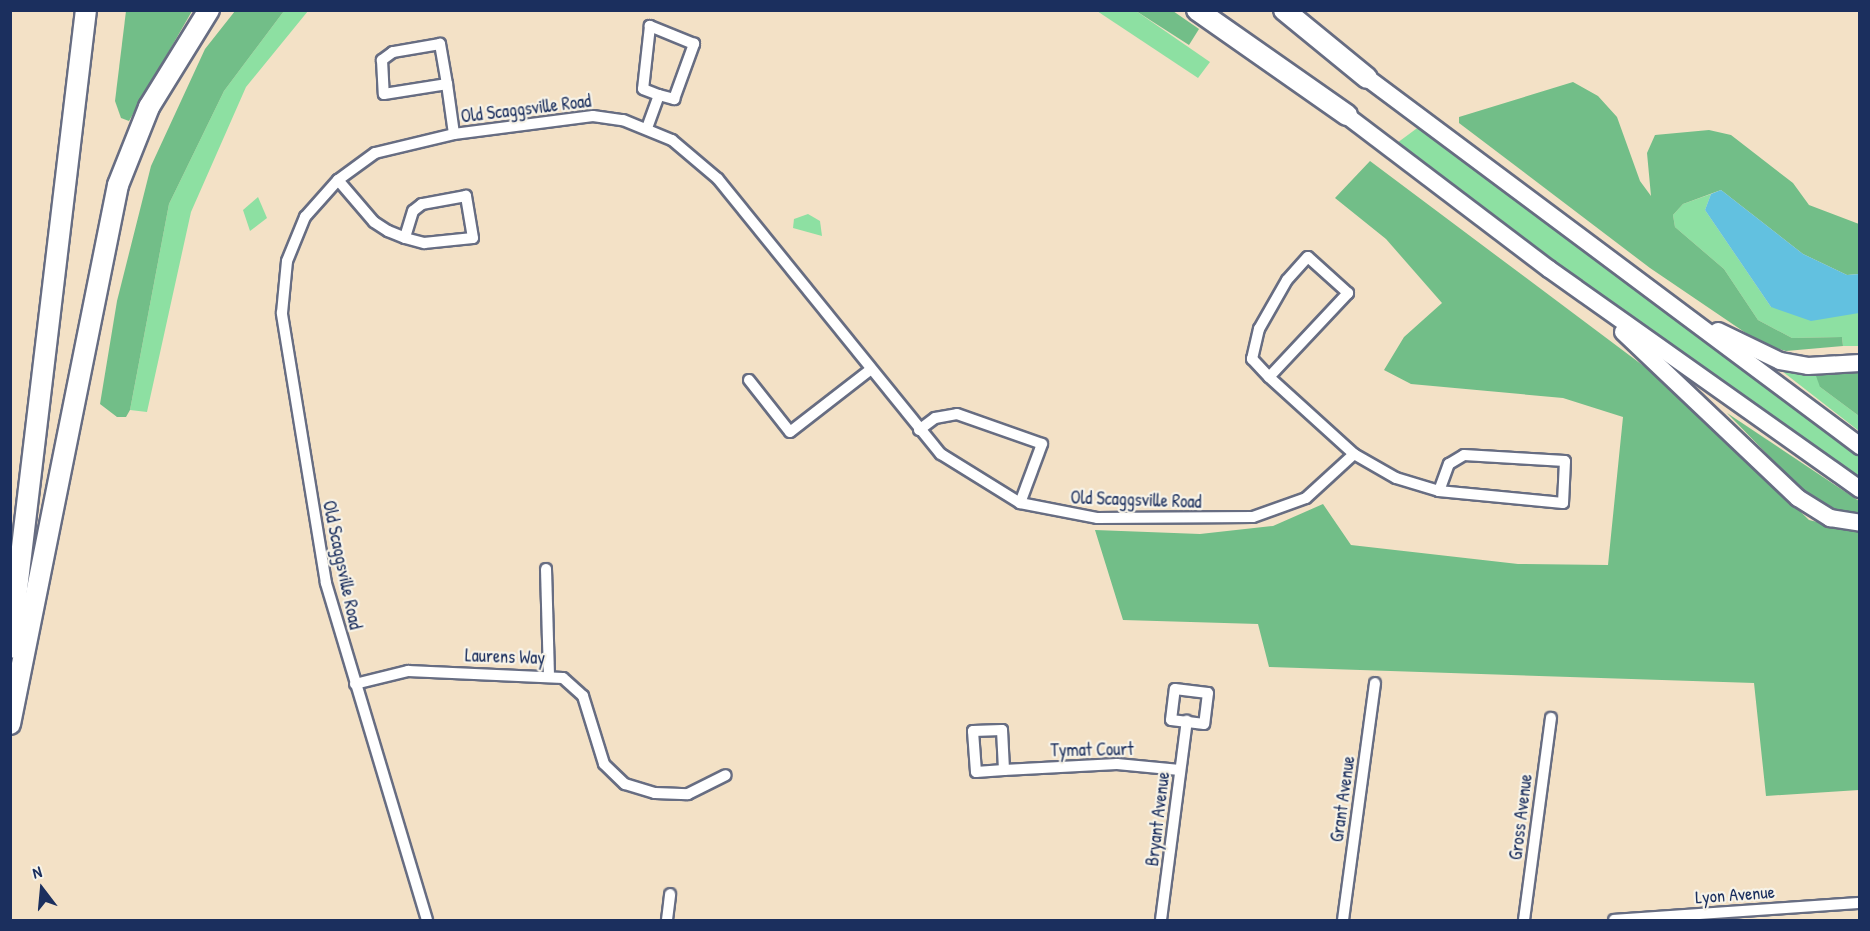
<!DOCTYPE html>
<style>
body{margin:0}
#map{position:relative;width:1870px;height:931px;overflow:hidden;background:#f3e1c6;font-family:"Patrick Hand",sans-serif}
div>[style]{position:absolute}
.green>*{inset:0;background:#8de0a2}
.forest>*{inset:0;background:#72be88}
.water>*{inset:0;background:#62c1e0}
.roads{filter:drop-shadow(2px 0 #676d82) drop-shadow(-2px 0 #676d82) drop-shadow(0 2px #676d82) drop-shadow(0 -2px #676d82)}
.minor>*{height:10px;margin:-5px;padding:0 5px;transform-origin:5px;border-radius:5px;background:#fff}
.primary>*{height:16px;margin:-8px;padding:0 8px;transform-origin:8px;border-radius:8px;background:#fff}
.motorway>*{height:20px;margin:-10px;padding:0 10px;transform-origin:10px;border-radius:10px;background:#fff}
span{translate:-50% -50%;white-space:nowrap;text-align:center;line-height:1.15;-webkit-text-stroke:4.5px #f7f3e8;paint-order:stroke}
.street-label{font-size:18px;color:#1b2f5e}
.frame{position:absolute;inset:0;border:12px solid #1b2f5e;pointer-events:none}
.north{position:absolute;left:12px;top:859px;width:60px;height:60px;-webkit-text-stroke:4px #f7f3e8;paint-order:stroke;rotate:344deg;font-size:16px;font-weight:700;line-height:24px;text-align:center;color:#1b2f5e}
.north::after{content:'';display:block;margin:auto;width:21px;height:27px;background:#1b2f5e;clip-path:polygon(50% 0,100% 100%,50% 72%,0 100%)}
</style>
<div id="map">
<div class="green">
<i style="clip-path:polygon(284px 11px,308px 11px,246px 87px,191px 212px,147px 412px,130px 410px,169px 204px,224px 91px)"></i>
<i style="clip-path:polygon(1097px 11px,1136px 11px,1210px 62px,1198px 78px)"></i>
<i style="clip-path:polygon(1420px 126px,1859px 456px,1859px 477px,1660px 339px,1397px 143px)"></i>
<i style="clip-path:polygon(1711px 194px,1705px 210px,1771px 307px,1859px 313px,1859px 346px,1843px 346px,1842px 337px,1792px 338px,1758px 320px,1724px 269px,1675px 227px,1673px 215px,1683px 204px)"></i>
<i style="clip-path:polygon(258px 197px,267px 218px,250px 231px,243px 210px)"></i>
<i style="clip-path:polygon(808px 214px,820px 221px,822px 236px,793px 228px,794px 219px)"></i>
<i style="clip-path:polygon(1774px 365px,1822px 371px,1820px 387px,1859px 416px,1859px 431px)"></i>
</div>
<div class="forest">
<i style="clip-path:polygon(126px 11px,192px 11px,129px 121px,121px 118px,115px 101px)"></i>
<i style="clip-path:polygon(235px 11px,284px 11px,224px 91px,169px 204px,130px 410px,126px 417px,117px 417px,100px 404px,117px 301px,151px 166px,205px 49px)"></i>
<i style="clip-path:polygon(1136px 11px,1173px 11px,1199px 29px,1189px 45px)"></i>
<i style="clip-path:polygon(1573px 82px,1598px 96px,1617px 117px,1640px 181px,1651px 196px,1647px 153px,1655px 135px,1709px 130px,1731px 135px,1793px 183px,1809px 205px,1859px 224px,1859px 274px,1847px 275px,1803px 254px,1721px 190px,1683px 204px,1673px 215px,1675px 227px,1724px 269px,1758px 320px,1792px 338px,1842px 337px,1843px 346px,1786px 351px,1762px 344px,1650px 268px,1459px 123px,1459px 117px)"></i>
<i style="clip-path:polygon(1370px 161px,1677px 391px,1809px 520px,1859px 532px,1859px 790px,1766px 796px,1754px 683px,1269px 667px,1258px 624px,1123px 620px,1095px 530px,1200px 534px,1273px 526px,1323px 504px,1351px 545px,1518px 564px,1608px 565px,1623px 417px,1563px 398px,1411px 384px,1384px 370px,1404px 337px,1442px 303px,1386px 239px,1335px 198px)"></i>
<i style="clip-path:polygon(1859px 368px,1859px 416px,1820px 387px,1816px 376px)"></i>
<i style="clip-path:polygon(1727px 413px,1859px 501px,1859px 515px,1836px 510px,1802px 490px)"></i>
</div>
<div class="water">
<i style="clip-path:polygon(1721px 190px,1803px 254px,1847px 275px,1859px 274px,1859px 313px,1811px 321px,1771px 307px,1705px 210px,1711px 194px)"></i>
</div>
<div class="roads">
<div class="minor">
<i style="left:447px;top:84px;width:41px;rotate:-99.9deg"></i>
<i style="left:440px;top:44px;width:48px;rotate:170.3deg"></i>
<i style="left:393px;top:52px;width:14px;rotate:144deg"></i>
<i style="left:382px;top:60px;width:34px;rotate:87deg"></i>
<i style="left:384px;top:94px;width:64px;rotate:-9deg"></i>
<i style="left:447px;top:84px;width:50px;rotate:82deg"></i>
<i style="left:647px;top:128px;width:35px;rotate:-70deg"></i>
<i style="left:659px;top:95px;width:16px;rotate:15deg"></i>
<i style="left:674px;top:99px;width:59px;rotate:-70deg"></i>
<i style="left:694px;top:44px;width:48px;rotate:-157.8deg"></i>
<i style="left:650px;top:26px;width:63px;rotate:96.3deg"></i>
<i style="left:643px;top:89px;width:17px;rotate:21deg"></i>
<i style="left:338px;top:180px;width:55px;rotate:49.4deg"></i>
<i style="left:374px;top:222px;width:17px;rotate:33deg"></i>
<i style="left:388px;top:231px;width:18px;rotate:22deg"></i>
<i style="left:405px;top:238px;width:20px;rotate:15deg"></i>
<i style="left:424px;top:243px;width:49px;rotate:-5.8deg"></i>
<i style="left:473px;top:238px;width:43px;rotate:-99.5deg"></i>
<i style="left:466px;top:196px;width:45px;rotate:169.7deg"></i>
<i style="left:422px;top:204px;width:11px;rotate:142deg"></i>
<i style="left:413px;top:211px;width:28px;rotate:107deg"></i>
<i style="left:1269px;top:377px;width:25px;rotate:-133deg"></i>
<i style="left:1252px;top:359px;width:31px;rotate:-77deg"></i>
<i style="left:1259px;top:329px;width:56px;rotate:-60.3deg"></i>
<i style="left:1287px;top:280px;width:31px;rotate:-48deg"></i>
<i style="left:1308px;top:257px;width:54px;rotate:42deg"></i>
<i style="left:1348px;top:293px;width:115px;rotate:133.2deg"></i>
<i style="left:1269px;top:377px;width:115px;rotate:42.2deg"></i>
<i style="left:1354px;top:454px;width:48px;rotate:29.7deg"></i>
<i style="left:1396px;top:478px;width:45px;rotate:16.8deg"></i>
<i style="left:1439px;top:491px;width:29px;rotate:-70deg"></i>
<i style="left:1449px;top:464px;width:17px;rotate:-31deg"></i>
<i style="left:1464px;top:455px;width:101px;rotate:3.4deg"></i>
<i style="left:1565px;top:461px;width:42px;rotate:92.7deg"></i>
<i style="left:1563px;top:503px;width:125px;rotate:-174.5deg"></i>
<i style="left:749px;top:380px;width:66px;rotate:51.7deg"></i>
<i style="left:790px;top:432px;width:101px;rotate:-37.8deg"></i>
<i style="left:919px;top:430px;width:20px;rotate:-37deg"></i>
<i style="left:935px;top:418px;width:22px;rotate:-10deg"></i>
<i style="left:957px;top:414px;width:90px;rotate:19.4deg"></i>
<i style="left:1042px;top:444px;width:63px;rotate:110.4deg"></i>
<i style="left:546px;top:569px;width:106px;rotate:88.4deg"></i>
<i style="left:355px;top:684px;width:55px;rotate:-13.8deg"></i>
<i style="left:408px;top:671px;width:155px;rotate:2.6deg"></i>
<i style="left:563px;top:678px;width:27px;rotate:42deg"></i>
<i style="left:583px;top:696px;width:71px;rotate:72.8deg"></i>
<i style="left:604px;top:764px;width:29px;rotate:44deg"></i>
<i style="left:625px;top:784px;width:31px;rotate:17deg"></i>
<i style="left:655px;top:793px;width:33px;rotate:2deg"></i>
<i style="left:688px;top:794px;width:42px;rotate:-26.6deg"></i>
<i style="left:1175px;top:689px;width:33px;rotate:7deg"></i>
<i style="left:1208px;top:693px;width:31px;rotate:97deg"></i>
<i style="left:1204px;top:724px;width:33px;rotate:-173deg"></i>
<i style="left:1171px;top:720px;width:31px;rotate:-83deg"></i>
<i style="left:1004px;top:770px;width:28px;rotate:176deg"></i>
<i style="left:976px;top:772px;width:41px;rotate:-94.2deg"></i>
<i style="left:973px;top:731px;width:29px;rotate:-2deg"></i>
<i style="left:1002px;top:730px;width:40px;rotate:87.1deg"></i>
<i style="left:1004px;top:770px;width:113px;rotate:-3deg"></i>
<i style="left:1117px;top:764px;width:63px;rotate:5.4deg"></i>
<i style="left:427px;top:920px;width:352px;rotate:-106.7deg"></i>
<i style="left:326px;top:583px;width:274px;rotate:-99.3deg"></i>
<i style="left:282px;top:313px;width:52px;rotate:-84.5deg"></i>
<i style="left:287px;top:261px;width:48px;rotate:-67.8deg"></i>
<i style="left:305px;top:217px;width:50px;rotate:-48.3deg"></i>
<i style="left:338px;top:180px;width:46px;rotate:-36.1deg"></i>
<i style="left:375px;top:153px;width:81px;rotate:-13.5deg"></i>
<i style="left:454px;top:134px;width:140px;rotate:-7.4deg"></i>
<i style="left:593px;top:116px;width:30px;rotate:8deg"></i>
<i style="left:623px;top:120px;width:53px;rotate:22.2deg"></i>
<i style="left:672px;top:140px;width:60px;rotate:40.3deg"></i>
<i style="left:718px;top:179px;width:354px;rotate:51deg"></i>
<i style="left:941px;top:454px;width:93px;rotate:31.8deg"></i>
<i style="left:1020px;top:503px;width:78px;rotate:11deg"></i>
<i style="left:1097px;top:518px;width:156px;rotate:-0.4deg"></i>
<i style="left:1253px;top:517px;width:56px;rotate:-19.7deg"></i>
<i style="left:1306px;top:498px;width:65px;rotate:-42.5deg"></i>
<i style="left:667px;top:920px;width:26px;rotate:-83deg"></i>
<i style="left:1161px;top:920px;width:201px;rotate:-82.6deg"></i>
<i style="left:1343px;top:920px;width:239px;rotate:-82.3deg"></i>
<i style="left:1524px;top:920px;width:204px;rotate:-82.4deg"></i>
<i style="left:1614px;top:920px;width:247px;rotate:-4deg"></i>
</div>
<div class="primary">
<i style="left:1358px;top:71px;width:627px;rotate:36.76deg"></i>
<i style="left:1338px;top:109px;width:265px;rotate:37.2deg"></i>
<i style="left:1549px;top:269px;width:381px;rotate:35.3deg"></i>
<i style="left:1718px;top:331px;width:69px;rotate:25.8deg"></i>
<i style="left:1780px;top:361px;width:28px;rotate:10deg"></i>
<i style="left:1808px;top:366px;width:52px;rotate:-3.3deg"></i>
<i style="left:1623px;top:332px;width:241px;rotate:43.5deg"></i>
<i style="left:1798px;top:498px;width:38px;rotate:32deg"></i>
<i style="left:1830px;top:518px;width:30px;rotate:9deg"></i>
</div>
<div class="motorway">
<i style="left:1197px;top:10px;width:183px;rotate:35deg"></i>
<i style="left:1284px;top:10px;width:107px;rotate:39.3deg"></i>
<i style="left:10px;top:648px;width:643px;rotate:-83.21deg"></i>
<i style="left:10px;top:724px;width:550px;rotate:-78.67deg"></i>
<i style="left:118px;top:185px;width:84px;rotate:-68.3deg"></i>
<i style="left:149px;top:107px;width:114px;rotate:-58.3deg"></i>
</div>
</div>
<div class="street-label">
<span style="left:526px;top:109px;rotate:-7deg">Old Scaggsville Road</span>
<span style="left:1136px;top:500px;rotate:2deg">Old Scaggsville Road</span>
<span style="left:342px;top:565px;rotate:78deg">Old Scaggsville Road</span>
<span style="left:505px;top:657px;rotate:2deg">Laurens Way</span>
<span style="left:1092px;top:750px;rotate:-1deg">Tymat Court</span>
<span style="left:1343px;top:799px;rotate:-82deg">Grant Avenue</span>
<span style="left:1521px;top:817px;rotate:-83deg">Gross Avenue</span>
<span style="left:1158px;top:819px;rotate:-83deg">Bryant Avenue</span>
<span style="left:1735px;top:895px;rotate:-4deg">Lyon Avenue</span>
</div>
<div class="frame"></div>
<div class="north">N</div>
</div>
